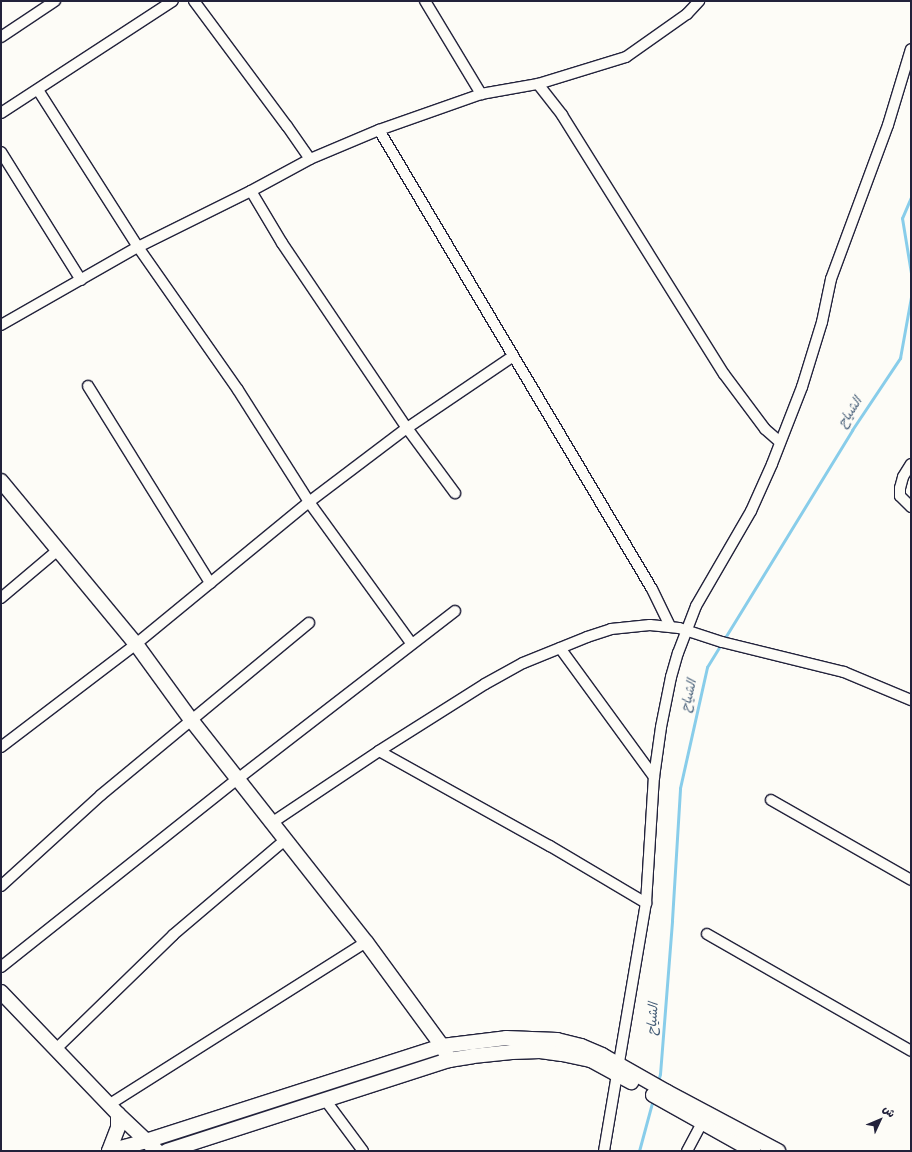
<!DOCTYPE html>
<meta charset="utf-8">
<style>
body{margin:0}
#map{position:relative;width:912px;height:1152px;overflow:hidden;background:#fdfcf7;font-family:Mynerve,"Playpen Sans Arabic",sans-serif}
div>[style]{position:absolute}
.stream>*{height:3px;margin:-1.5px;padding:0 1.5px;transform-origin:1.5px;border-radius:1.5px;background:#88cdea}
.roads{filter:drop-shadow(1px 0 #22223b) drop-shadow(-1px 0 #22223b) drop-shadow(0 1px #22223b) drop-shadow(0 -1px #22223b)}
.street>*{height:10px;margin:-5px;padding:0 5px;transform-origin:5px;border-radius:5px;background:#fdfcf7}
.secondary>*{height:14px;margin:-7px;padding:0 7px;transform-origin:7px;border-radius:7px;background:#fdfcf7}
span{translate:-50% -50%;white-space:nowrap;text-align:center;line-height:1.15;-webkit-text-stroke:3px #fdfcf7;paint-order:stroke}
.water-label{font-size:13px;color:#465e78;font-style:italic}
.frame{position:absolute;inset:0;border:2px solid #22223b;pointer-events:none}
.north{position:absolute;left:860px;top:1100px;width:40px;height:40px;-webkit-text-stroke:3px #fdfcf7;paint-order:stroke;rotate:46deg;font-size:11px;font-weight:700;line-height:16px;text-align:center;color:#22223b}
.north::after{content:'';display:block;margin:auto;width:14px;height:18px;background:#22223b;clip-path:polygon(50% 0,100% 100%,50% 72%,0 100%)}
</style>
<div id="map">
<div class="stream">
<i style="left:911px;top:197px;width:23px;rotate:113deg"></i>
<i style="left:902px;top:218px;width:56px;rotate:80.7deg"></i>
<i style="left:658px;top:1082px;width:8px;rotate:-76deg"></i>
<i style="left:660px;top:1074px;width:154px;rotate:-85.5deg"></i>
<i style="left:672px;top:920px;width:132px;rotate:-86.5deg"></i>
<i style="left:680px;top:788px;width:124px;rotate:-77.4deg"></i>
<i style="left:707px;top:667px;width:278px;rotate:-58.5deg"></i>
<i style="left:852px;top:430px;width:87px;rotate:-56.3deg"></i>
<i style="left:900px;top:358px;width:62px;rotate:-79.8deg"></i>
<i style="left:639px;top:1151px;width:54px;rotate:-74.9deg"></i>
</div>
<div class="roads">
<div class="street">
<i style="left:194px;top:1px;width:156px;rotate:53.4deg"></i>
<i style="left:287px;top:126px;width:40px;rotate:55.1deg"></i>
<i style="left:425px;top:1px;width:109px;rotate:58.9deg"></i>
<i style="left:1px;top:37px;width:65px;rotate:-33.7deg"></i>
<i style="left:538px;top:84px;width:39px;rotate:52deg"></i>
<i style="left:562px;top:115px;width:305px;rotate:58deg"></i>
<i style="left:724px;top:374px;width:69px;rotate:53.3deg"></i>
<i style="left:765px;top:429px;width:20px;rotate:41deg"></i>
<i style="left:38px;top:90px;width:186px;rotate:57.5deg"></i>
<i style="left:138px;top:247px;width:174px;rotate:55deg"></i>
<i style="left:238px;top:390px;width:133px;rotate:57.6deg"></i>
<i style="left:309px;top:502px;width:174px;rotate:54.1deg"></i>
<i style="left:1px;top:113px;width:205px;rotate:-33.1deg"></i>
<i style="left:379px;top:130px;width:534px;rotate:59.26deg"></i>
<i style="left:652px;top:589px;width:41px;rotate:64.1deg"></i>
<i style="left:1px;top:152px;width:151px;rotate:58deg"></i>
<i style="left:251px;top:191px;width:61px;rotate:59.2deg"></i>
<i style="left:282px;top:243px;width:223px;rotate:56deg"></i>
<i style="left:407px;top:428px;width:81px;rotate:53.6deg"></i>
<i style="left:1px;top:325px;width:158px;rotate:-29.7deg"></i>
<i style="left:138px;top:247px;width:126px;rotate:-26.4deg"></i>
<i style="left:251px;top:191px;width:67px;rotate:-28.5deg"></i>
<i style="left:310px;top:159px;width:75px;rotate:-22.8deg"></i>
<i style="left:379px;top:130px;width:108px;rotate:-19.4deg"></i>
<i style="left:481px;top:94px;width:58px;rotate:-10deg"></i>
<i style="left:538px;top:84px;width:92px;rotate:-17.1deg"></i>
<i style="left:626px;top:57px;width:75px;rotate:-35.2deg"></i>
<i style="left:687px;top:14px;width:18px;rotate:-47deg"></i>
<i style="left:88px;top:386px;width:232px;rotate:58.2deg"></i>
<i style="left:911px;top:464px;width:15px;rotate:122deg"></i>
<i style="left:903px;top:477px;width:11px;rotate:105deg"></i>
<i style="left:900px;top:488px;width:8px;rotate:90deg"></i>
<i style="left:900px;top:496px;width:16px;rotate:45deg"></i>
<i style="left:1px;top:598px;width:75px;rotate:-40.1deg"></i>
<i style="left:560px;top:648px;width:160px;rotate:53.9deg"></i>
<i style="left:1px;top:747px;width:170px;rotate:-37.3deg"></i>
<i style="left:136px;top:644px;width:224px;rotate:-39.4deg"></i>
<i style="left:309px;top:502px;width:123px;rotate:-37.1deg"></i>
<i style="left:407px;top:428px;width:127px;rotate:-34.1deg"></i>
<i style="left:379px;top:751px;width:196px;rotate:29.1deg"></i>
<i style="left:550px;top:846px;width:112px;rotate:30.7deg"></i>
<i style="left:771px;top:800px;width:161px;rotate:29.7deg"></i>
<i style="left:273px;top:822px;width:128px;rotate:-33.8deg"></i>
<i style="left:379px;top:751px;width:125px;rotate:-32.3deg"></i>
<i style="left:485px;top:684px;width:43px;rotate:-28.9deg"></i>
<i style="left:523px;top:663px;width:69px;rotate:-22.1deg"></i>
<i style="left:587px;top:637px;width:25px;rotate:-18deg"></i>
<i style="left:611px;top:629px;width:39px;rotate:-6deg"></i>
<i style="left:650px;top:625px;width:29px;rotate:6deg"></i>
<i style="left:679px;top:628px;width:45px;rotate:18deg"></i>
<i style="left:722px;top:642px;width:126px;rotate:13.8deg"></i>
<i style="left:844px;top:672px;width:73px;rotate:22.7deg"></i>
<i style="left:1px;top:886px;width:135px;rotate:-42.3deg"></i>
<i style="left:101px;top:795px;width:270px;rotate:-39.6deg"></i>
<i style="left:707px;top:934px;width:235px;rotate:29.8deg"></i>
<i style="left:1px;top:967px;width:304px;rotate:-38.5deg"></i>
<i style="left:239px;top:778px;width:273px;rotate:-37.7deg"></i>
<i style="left:57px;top:1048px;width:162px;rotate:-44.2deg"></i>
<i style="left:173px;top:935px;width:148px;rotate:-40.3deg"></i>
<i style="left:326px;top:1101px;width:62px;rotate:53.5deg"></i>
<i style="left:110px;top:1104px;width:303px;rotate:-32.3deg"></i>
<i style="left:604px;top:1151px;width:252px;rotate:-80.4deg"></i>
<i style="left:646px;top:903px;width:126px;rotate:-86.4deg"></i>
<i style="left:654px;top:777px;width:50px;rotate:-82deg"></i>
<i style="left:661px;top:727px;width:51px;rotate:-78.7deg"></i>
<i style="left:671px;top:677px;width:25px;rotate:-74deg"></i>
<i style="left:678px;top:653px;width:50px;rotate:-69deg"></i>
<i style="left:696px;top:606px;width:110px;rotate:-59.9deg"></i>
<i style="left:751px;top:511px;width:51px;rotate:-65.9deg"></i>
<i style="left:772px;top:464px;width:83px;rotate:-68.7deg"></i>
<i style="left:802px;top:387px;width:68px;rotate:-72.9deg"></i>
<i style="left:822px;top:322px;width:44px;rotate:-78.2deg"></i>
<i style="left:831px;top:279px;width:164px;rotate:-69.7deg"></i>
<i style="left:888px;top:125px;width:79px;rotate:-73.2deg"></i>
<i style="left:687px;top:1151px;width:32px;rotate:-62deg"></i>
</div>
<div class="secondary">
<i style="left:1px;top:481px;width:212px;rotate:50.4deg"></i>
<i style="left:136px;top:644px;width:95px;rotate:54deg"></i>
<i style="left:192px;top:721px;width:281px;rotate:51.8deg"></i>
<i style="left:366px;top:942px;width:129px;rotate:53.8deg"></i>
<i style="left:442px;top:1046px;width:16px;rotate:63deg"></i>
<i style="left:1px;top:992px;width:169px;rotate:46.2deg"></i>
<i style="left:118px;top:1114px;width:54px;rotate:43.5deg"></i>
<i style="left:653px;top:1095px;width:115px;rotate:29.2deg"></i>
<i style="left:109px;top:1151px;width:38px;rotate:-15deg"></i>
<i style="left:146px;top:1141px;width:311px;rotate:-17.8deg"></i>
<i style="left:442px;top:1046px;width:64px;rotate:-7.1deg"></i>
<i style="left:506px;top:1038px;width:51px;rotate:2.2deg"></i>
<i style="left:557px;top:1040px;width:25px;rotate:14deg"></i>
<i style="left:581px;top:1046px;width:23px;rotate:23deg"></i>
<i style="left:602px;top:1055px;width:75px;rotate:29.6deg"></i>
<i style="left:667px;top:1092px;width:126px;rotate:28deg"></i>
<i style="left:109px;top:1151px;width:26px;rotate:-69deg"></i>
<i style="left:118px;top:1127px;width:13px;rotate:-90deg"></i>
<i style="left:167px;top:1151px;width:296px;rotate:-17.9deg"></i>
<i style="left:449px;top:1060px;width:24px;rotate:-9deg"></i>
<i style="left:473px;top:1056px;width:39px;rotate:-6deg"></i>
<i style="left:512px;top:1052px;width:28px;rotate:-2deg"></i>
<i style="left:540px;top:1051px;width:22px;rotate:8deg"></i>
<i style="left:562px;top:1054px;width:30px;rotate:12deg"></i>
<i style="left:591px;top:1060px;width:46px;rotate:28.8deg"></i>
</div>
</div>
<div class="water-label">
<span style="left:851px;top:413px;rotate:-57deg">الشياح</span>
<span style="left:690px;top:696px;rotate:-77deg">الشياح</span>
<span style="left:654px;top:1019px;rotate:-86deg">الشياح</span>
</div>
<div class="frame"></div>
<div class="north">ش</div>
</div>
